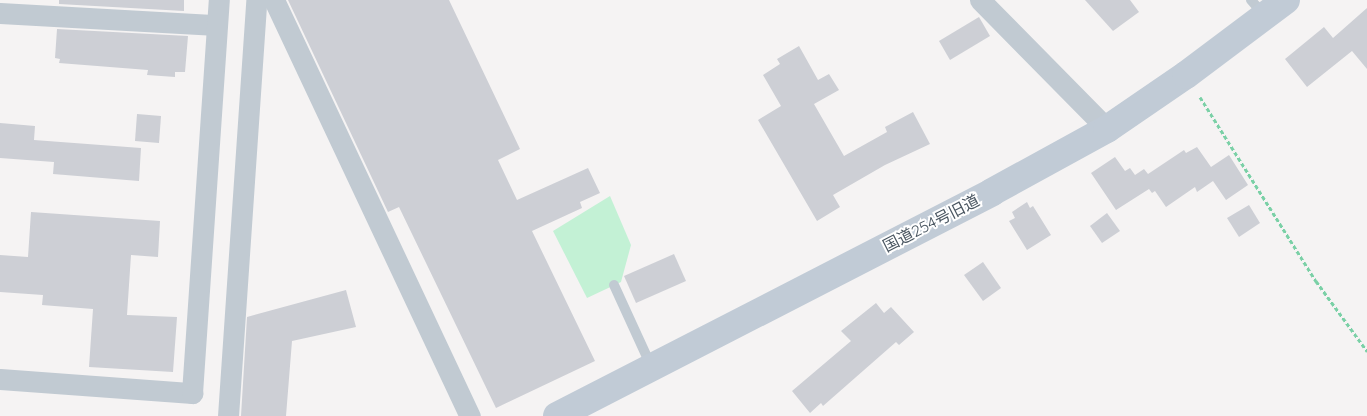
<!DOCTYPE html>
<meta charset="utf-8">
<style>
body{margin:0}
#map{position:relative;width:1367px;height:416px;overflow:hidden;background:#f5f3f3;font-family:Quicksand,"Noto Sans JP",sans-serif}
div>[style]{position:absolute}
.green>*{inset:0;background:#c3f1d5}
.building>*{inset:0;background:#cdcfd5}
.path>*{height:3px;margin-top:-1.5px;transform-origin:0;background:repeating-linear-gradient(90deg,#7ad0a6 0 4px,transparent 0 6.5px)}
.lane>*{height:10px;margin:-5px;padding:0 5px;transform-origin:5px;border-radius:5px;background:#c1cad2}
.street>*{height:21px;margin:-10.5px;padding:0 10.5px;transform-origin:10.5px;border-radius:10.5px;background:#c1cad2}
.secondary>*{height:28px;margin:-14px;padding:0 14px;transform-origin:14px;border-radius:14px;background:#c1cbd6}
span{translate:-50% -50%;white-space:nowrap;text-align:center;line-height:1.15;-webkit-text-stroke:4px #fff;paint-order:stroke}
.street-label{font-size:16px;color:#4a5661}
</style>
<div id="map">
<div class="green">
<i style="clip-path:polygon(610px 196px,631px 245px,621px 282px,587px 298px,553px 231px)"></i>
</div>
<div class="building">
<i style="clip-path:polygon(59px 0,184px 0,184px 11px,59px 4px)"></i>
<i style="clip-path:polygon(288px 0,449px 0,520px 149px,498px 160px,517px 200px,588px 168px,600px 193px,580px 202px,582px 208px,532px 231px,595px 361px,496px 408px,399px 207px,388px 212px)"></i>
<i style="clip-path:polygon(1085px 0,1130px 0,1139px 12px,1113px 31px)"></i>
<i style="clip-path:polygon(1367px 8px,1367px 69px,1352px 51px,1307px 87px,1285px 59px,1324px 27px,1333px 38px)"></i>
<i style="clip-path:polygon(979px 17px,990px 36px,950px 60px,939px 41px)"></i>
<i style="clip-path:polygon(57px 29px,188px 36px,185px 72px,175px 72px,175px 77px,147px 75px,148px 70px,59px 63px,60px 59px,55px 58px)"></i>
<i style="clip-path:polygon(799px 46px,818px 80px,829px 74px,839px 90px,814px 104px,844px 156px,887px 132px,885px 127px,913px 112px,930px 144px,885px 165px,833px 195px,840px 207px,817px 221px,758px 120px,781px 106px,763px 75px,780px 64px,777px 59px)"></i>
<i style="clip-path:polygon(137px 114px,161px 116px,159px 143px,135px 141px)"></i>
<i style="clip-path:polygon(0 123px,35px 126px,34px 140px,141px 148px,139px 181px,53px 174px,54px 162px,0 158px)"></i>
<i style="clip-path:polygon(1197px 147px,1211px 167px,1229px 155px,1248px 185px,1226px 200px,1213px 181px,1197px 192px,1195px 187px,1166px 207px,1155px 191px,1152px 193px,1149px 189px,1116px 210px,1091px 173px,1115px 157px,1125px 171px,1130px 168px,1135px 175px,1144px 169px,1148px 174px,1184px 150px,1186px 153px)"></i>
<i style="clip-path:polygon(1027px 202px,1030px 208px,1033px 206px,1051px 235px,1027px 250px,1009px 221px,1015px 218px,1012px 212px)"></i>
<i style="clip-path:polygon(1249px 205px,1260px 223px,1239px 237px,1227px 218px)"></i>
<i style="clip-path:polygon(31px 212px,160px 221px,158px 257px,131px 255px,127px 315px,177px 317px,173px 372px,89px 367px,93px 309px,42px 305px,43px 295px,0 292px,0 255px,28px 257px)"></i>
<i style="clip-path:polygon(1107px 213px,1120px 231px,1102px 243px,1090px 226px)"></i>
<i style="clip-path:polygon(674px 254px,686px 281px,636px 303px,624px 276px)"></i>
<i style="clip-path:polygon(983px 262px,1001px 288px,983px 301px,964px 275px)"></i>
<i style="clip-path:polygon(346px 290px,356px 327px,292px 341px,286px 416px,241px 416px,247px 317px)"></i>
<i style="clip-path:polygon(876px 303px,884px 313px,891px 307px,914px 332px,899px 345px,896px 342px,823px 406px,821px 403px,810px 413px,792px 391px,851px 341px,841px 331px)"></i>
</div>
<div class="path">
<i style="left:1200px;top:97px;width:218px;rotate:57.8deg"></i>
<i style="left:1316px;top:281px;width:87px;rotate:53.9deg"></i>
</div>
<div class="lane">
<i style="left:1251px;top:0;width:20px;rotate:49deg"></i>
<i style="left:614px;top:285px;width:89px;rotate:65.4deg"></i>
</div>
<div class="street">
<i style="left:274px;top:0;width:460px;rotate:64.8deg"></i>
<i style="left:980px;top:0;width:181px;rotate:45.4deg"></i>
<i style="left:0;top:13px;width:217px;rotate:3.2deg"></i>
<i style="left:0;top:379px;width:193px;rotate:4.2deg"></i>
<i style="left:192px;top:393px;width:394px;rotate:-86.1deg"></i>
<i style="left:228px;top:416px;width:417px;rotate:-86.1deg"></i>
</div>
<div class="secondary">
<i style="left:557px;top:416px;width:489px;rotate:-27.2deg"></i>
<i style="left:992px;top:192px;width:131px;rotate:-28.7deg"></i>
<i style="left:1107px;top:129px;width:96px;rotate:-34.4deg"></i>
<i style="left:1186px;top:75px;width:125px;rotate:-36.9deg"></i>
</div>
<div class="street-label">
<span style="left:931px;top:223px;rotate:-27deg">国道254号旧道</span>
</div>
</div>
